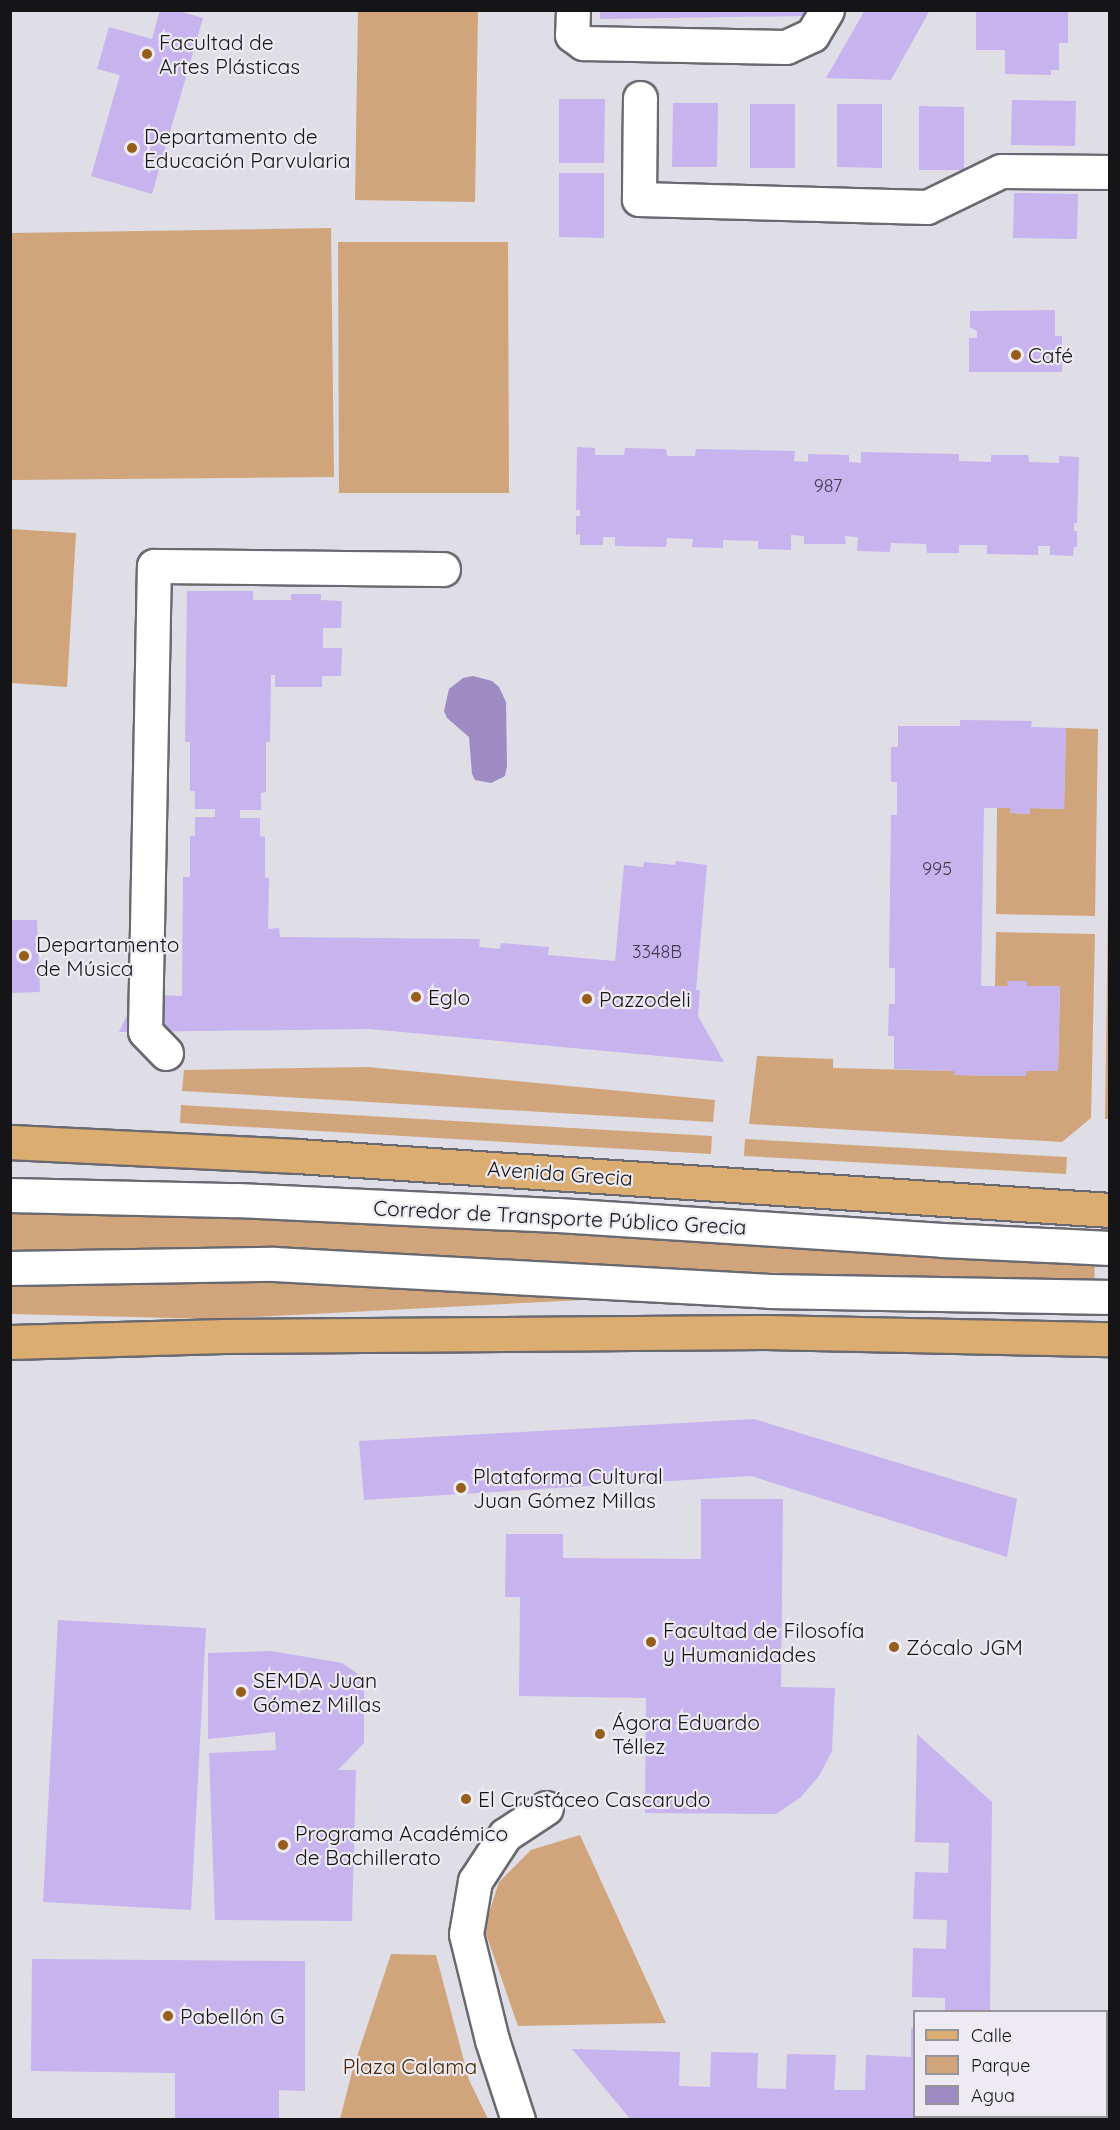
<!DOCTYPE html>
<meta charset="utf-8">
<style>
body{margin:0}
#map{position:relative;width:1120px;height:2130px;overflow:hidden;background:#dfdde5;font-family:Quicksand,sans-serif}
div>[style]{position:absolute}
.green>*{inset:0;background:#d0a57c}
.water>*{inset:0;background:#9f8bc4}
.building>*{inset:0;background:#c7b3ee}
.roads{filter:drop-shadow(2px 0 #6b6970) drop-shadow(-2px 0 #6b6970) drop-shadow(0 2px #6b6970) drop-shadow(0 -2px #6b6970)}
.minor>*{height:33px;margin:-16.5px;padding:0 16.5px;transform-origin:16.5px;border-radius:16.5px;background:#fff}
.major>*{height:33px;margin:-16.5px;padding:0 16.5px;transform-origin:16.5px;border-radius:16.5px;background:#dcad70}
.dots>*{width:16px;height:16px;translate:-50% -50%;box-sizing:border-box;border:3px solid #edeaf2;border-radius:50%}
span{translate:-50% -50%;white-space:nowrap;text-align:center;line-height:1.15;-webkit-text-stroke:4.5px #edeaf2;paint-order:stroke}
.number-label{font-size:18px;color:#423c4d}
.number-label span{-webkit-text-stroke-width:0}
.poi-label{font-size:21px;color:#151417}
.left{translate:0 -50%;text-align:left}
.street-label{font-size:21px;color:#151417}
.park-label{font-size:21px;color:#452600}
.frame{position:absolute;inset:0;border:12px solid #151417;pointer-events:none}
.legend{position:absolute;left:913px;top:2010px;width:195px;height:108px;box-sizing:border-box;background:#edeaf2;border:2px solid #97949a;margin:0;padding:8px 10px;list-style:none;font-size:18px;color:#151417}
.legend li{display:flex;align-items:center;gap:12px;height:30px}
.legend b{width:30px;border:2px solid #97949a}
</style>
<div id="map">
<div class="green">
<i style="clip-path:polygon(358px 11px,478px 11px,475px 202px,355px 200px)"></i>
<i style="clip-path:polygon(331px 228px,334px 477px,11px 480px,11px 233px)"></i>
<i style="clip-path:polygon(338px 242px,508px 242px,509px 493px,339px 493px)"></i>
<i style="clip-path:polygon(10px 529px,76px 533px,67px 687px,11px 683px)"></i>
<i style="clip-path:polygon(1066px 728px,1098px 729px,1095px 916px,996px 914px,997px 808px,1010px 808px,1011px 813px,1030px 814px,1030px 808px,1064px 809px)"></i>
<i style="clip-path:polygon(1109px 832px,1110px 1119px,1105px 1119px)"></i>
<i style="clip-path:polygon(996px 932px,1095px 934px,1091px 1118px,1062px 1142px,749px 1124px,757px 1056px,833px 1059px,833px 1068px,954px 1071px,955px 1075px,1025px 1076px,1026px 1071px,1058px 1071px,1060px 987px,1027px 986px,1027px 981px,1008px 981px,1008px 986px,995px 987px)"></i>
<i style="clip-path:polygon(367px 1067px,715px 1100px,713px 1122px,182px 1091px,184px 1070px)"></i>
<i style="clip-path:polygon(181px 1105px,572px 1128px,712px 1136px,711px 1154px,180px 1123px)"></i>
<i style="clip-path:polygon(745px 1139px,1067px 1157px,1066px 1174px,744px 1156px)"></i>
<i style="clip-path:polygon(10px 1208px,457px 1223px,1095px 1263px,1094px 1285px,388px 1258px,11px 1257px)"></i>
<i style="clip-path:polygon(254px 1277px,622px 1298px,214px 1319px,11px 1314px,10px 1283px)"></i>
<i style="clip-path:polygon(580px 1835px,666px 2023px,518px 2026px,484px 1928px,499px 1882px,531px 1850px)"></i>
<i style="clip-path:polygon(391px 1954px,436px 1955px,469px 2080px,488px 2119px,340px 2119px,352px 2072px)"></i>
</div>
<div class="water">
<i style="clip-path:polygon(473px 676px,492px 681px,499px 687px,506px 702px,507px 766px,505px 776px,491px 783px,475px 780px,472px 774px,469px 737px,447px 718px,444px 711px,449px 689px,463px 678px)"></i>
</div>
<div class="building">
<i style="clip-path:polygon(160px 10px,175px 10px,203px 18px,152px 194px,91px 176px,120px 75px,97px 69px,109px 27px,152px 39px)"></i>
<i style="clip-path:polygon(600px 10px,805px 10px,805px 16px,600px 19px)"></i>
<i style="clip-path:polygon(865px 10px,930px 10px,891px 80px,826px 78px)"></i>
<i style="clip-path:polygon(976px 10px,1068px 10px,1068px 43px,1059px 43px,1059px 70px,1051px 70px,1051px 75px,1005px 74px,1005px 50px,976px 50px)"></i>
<i style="clip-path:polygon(559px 99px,605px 99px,604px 163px,559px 163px)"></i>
<i style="clip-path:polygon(1012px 100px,1076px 101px,1075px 146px,1011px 145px)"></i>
<i style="clip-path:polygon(673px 103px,718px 103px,717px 167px,672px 167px)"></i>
<i style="clip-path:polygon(750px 104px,795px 104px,795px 168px,750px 168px)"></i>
<i style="clip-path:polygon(837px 104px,882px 104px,882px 168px,837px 167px)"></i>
<i style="clip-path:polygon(919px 106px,964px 107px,964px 170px,919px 170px)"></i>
<i style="clip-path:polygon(559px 173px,604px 173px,604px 238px,559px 237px)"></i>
<i style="clip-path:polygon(1014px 193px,1078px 194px,1077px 239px,1013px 238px)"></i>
<i style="clip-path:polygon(1055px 310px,1055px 336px,1062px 336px,1062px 372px,969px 372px,969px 338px,977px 338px,977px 331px,970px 327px,970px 311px)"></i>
<i style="clip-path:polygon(577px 447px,595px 448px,595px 455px,624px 455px,625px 448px,666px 449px,667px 456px,695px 456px,696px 449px,795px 451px,794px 461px,808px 462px,808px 454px,849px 455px,849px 462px,861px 463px,861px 452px,959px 454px,959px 461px,991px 462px,991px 455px,1028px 455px,1029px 462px,1059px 463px,1059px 456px,1079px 457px,1077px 523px,1074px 523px,1074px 531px,1077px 531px,1077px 547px,1074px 547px,1073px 556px,1050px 555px,1050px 546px,1038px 546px,1038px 555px,987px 554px,987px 545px,959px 545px,959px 553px,927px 553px,926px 544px,891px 543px,890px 552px,857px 551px,858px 537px,845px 536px,846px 544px,804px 544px,804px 536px,791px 535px,791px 550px,758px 549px,758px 541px,723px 540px,723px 548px,692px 547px,693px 539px,667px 538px,666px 547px,615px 546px,615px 537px,603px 537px,603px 545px,580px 545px,580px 534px,576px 535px,576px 516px,580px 516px,580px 510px,576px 510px)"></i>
<i style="clip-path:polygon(187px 591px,253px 591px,253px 600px,291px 600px,291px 594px,321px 594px,321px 600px,342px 601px,341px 628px,323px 628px,323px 648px,342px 648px,341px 676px,322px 676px,322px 687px,275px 687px,275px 675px,271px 675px,270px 742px,266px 742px,266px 792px,261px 793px,261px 810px,240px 810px,240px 818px,260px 818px,260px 836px,265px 837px,265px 878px,269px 878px,268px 929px,279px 928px,280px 937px,480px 939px,479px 947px,500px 949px,501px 943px,549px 947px,548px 955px,615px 961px,624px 865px,643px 867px,644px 862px,675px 865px,676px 861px,707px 865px,696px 990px,700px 990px,698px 1016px,724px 1062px,369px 1029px,119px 1032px,137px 994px,182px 996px,183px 877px,190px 877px,190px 836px,195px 836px,195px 817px,215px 817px,215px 809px,195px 809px,195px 791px,190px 791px,190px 742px,185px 742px)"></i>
<i style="clip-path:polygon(960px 720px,1032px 721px,1031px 727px,1066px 728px,1064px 809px,1030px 808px,1030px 814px,1010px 813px,1010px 808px,984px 808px,981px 986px,1008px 986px,1007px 981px,1027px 981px,1027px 986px,1060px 986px,1058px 1071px,1026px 1071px,1026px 1076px,954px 1075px,954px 1071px,894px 1069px,894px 1036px,888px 1036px,889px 1004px,895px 1004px,895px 968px,889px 968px,891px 815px,897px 815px,897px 782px,891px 782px,891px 747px,898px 747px,898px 726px,960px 726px)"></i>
<i style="clip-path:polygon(10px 920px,37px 920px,40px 992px,10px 993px)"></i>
<i style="clip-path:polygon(754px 1419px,1017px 1499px,1007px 1557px,751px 1476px,364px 1500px,359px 1441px)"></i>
<i style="clip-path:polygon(701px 1499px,783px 1499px,781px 1687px,835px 1688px,832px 1751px,819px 1776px,801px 1797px,776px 1814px,645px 1813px,646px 1698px,519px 1696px,520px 1597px,505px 1597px,506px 1534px,563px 1534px,563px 1558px,701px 1559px)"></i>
<i style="clip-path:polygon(58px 1620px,206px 1628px,191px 1910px,43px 1902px)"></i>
<i style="clip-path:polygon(271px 1651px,342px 1663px,364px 1678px,364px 1743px,338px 1770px,356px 1770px,352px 1921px,215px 1920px,209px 1753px,276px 1750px,275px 1732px,208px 1739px,208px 1653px)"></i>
<i style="clip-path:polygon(917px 1734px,992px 1802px,990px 2012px,945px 2012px,945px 1998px,912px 1997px,913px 1948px,946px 1949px,947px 1920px,913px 1919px,915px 1872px,948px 1873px,949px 1843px,915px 1842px)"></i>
<i style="clip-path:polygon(32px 1959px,305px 1961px,305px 2091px,279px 2090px,279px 2120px,175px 2120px,175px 2073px,31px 2071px)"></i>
<i style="clip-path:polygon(911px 2028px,914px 2028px,914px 2116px,989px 2116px,989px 2120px,631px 2120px,572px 2049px,680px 2052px,679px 2086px,710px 2087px,711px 2052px,758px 2053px,757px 2088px,786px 2089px,787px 2054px,836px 2055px,834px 2090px,865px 2090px,866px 2055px,911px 2057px)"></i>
</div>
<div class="roads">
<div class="minor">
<i style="left:573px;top:10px;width:25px;rotate:92deg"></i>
<i style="left:572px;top:35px;width:14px;rotate:36deg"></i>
<i style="left:583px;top:43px;width:203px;rotate:1.1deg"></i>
<i style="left:786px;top:47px;width:29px;rotate:-25deg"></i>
<i style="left:812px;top:35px;width:29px;rotate:-59deg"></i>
<i style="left:640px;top:98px;width:101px;rotate:90.6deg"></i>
<i style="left:639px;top:199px;width:288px;rotate:1.6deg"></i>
<i style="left:927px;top:207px;width:82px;rotate:-25.9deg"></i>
<i style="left:1001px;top:171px;width:109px;rotate:0.5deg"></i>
<i style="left:166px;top:1053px;width:30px;rotate:-134deg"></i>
<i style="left:145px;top:1031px;width:465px;rotate:-88.9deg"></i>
<i style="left:154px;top:566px;width:289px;rotate:0.6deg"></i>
<i style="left:10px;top:1195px;width:227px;rotate:1.3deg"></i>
<i style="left:237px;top:1200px;width:321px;rotate:2.7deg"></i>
<i style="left:558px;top:1215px;width:385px;rotate:3.7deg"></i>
<i style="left:942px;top:1240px;width:168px;rotate:2.7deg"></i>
<i style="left:10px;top:1268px;width:264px;rotate:-0.9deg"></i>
<i style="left:274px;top:1264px;width:497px;rotate:3.1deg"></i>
<i style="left:770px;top:1291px;width:340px;rotate:1deg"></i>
<i style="left:518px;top:2120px;width:84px;rotate:-108deg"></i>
<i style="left:492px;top:2040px;width:109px;rotate:-103.8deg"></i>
<i style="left:466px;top:1934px;width:54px;rotate:-80.4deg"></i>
<i style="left:475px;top:1881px;width:55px;rotate:-56.9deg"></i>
<i style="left:505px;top:1835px;width:49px;rotate:-33.4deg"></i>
</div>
<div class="major">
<i style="left:10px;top:1142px;width:287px;rotate:2.8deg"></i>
<i style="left:297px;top:1156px;width:815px;rotate:3.8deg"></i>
<i style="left:10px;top:1342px;width:214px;rotate:-1.6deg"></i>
<i style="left:224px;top:1336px;width:541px;rotate:-0.42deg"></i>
<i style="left:765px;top:1332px;width:345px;rotate:1.2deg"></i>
</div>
</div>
<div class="dots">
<i style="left:147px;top:54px;background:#975d1b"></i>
<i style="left:132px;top:148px;background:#975d1b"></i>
<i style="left:1016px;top:355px;background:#975d1b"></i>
<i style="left:24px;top:956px;background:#975d1b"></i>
<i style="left:416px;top:997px;background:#975d1b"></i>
<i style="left:587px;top:999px;background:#975d1b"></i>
<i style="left:461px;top:1488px;background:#975d1b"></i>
<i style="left:651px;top:1642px;background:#975d1b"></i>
<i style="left:894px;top:1647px;background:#975d1b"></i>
<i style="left:241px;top:1692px;background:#975d1b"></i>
<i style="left:600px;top:1734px;background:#975d1b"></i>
<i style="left:466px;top:1799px;background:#975d1b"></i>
<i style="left:283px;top:1845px;background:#975d1b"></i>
<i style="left:168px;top:2016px;background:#975d1b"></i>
</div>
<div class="number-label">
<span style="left:828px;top:486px">987</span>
<span style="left:937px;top:869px">995</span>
<span style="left:657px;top:952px">3348B</span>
</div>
<div class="poi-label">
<span class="left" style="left:159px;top:54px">Facultad de<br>Artes Plásticas</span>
<span class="left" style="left:144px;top:148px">Departamento de<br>Educación Parvularia</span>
<span class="left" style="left:1028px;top:355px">Café</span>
<span class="left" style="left:36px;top:956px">Departamento<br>de Música</span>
<span class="left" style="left:428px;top:997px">Eglo</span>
<span class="left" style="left:599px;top:999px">Pazzodeli</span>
<span class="left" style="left:473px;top:1488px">Plataforma Cultural<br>Juan Gómez Millas</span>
<span class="left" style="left:663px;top:1642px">Facultad de Filosofía<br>y Humanidades</span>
<span class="left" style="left:906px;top:1647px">Zócalo JGM</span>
<span class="left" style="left:253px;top:1692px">SEMDA Juan<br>Gómez Millas</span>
<span class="left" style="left:612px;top:1734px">Ágora Eduardo<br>Téllez</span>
<span class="left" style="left:478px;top:1799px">El Crustáceo Cascarudo</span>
<span class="left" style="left:295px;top:1845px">Programa Académico<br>de Bachillerato</span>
<span class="left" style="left:180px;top:2016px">Pabellón G</span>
</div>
<div class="street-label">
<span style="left:560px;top:1173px;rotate:4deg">Avenida Grecia</span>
<span style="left:560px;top:1217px;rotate:3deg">Corredor de Transporte Público Grecia</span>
</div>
<div class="park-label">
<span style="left:410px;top:2066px">Plaza Calama</span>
</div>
<div class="frame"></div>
<ul class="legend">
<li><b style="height:8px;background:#dcad70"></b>Calle</li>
<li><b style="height:16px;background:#d0a57c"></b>Parque</li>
<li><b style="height:16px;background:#9f8bc4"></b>Agua</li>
</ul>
</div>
